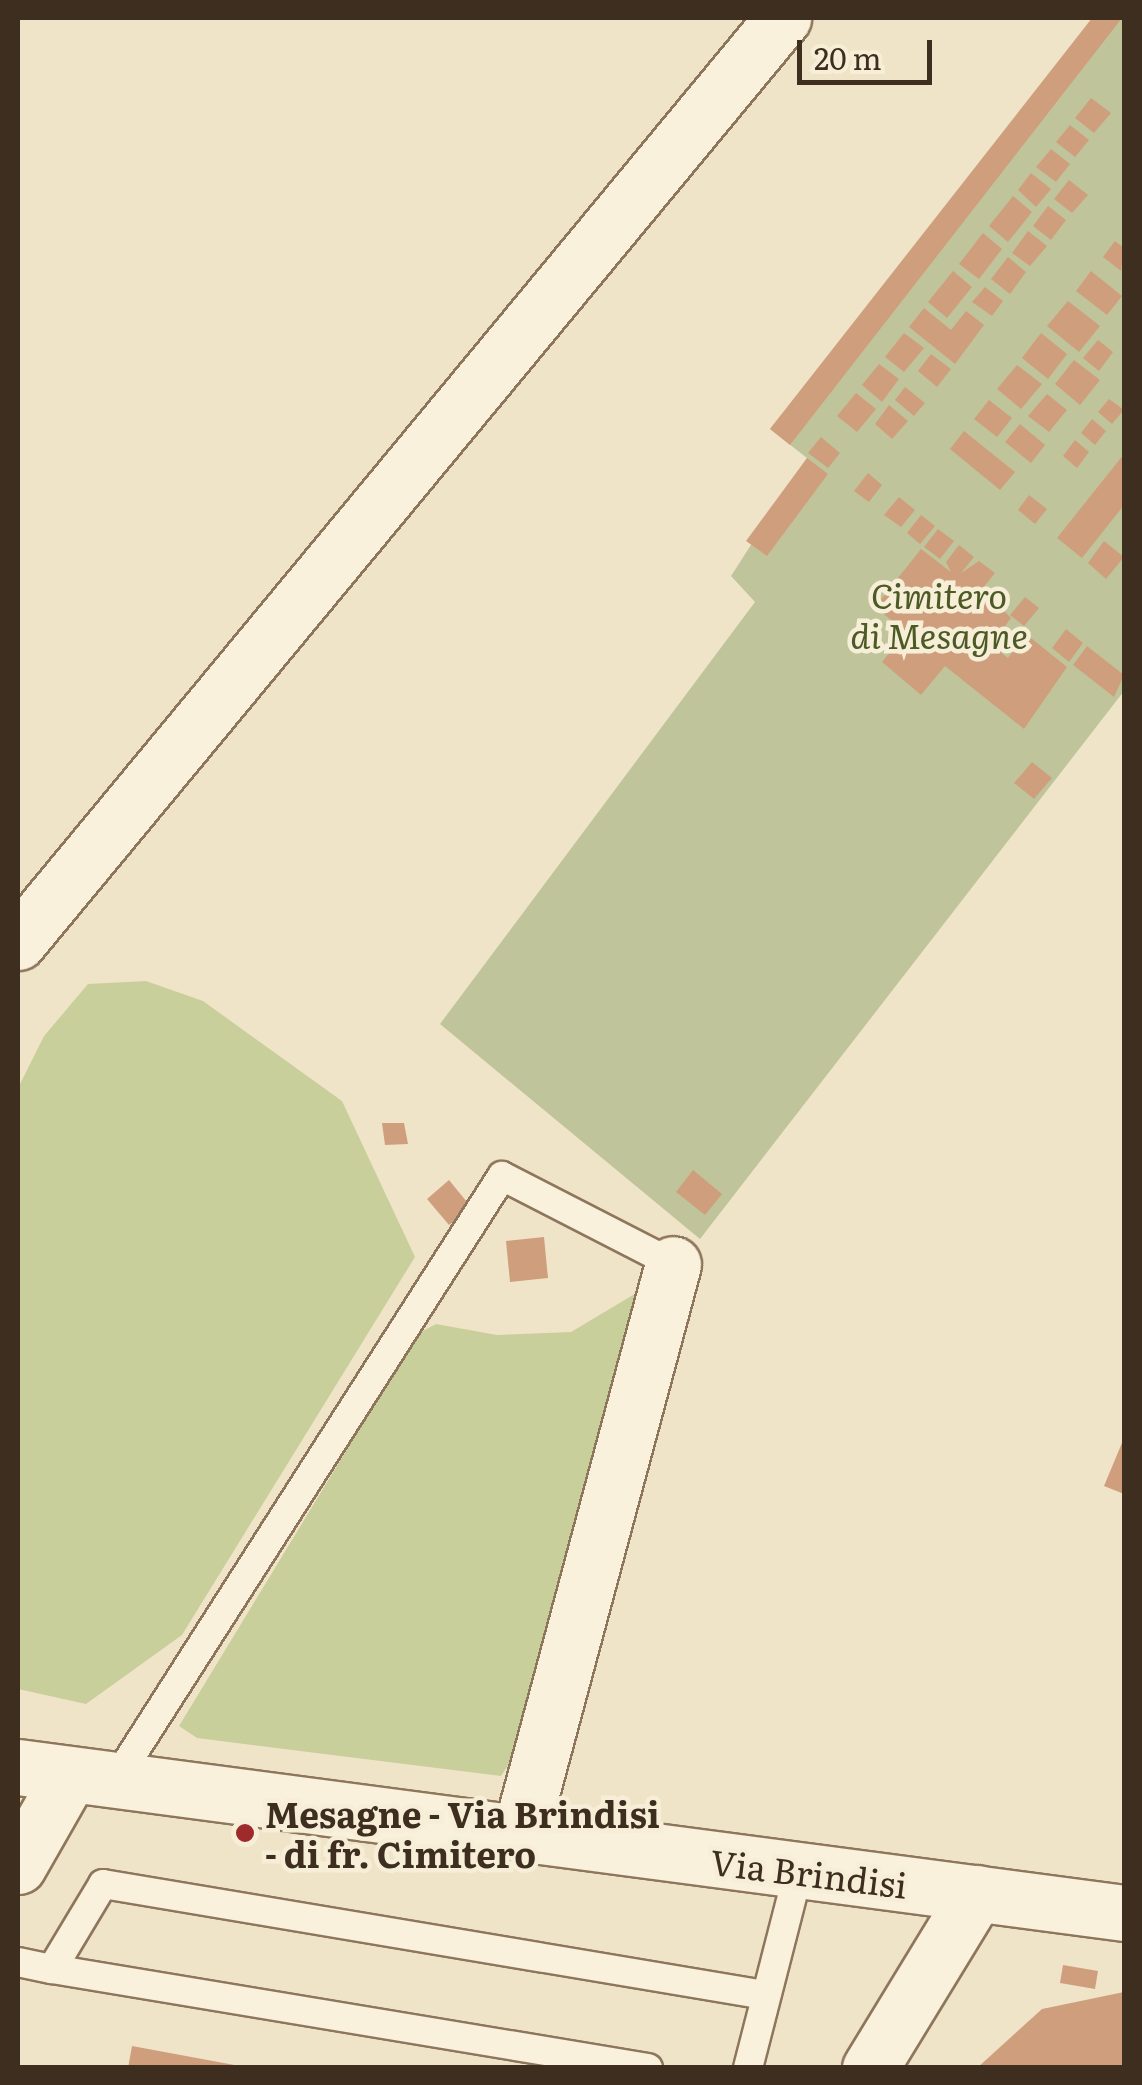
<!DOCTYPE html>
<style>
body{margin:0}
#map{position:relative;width:1142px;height:2085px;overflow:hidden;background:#f0e4c8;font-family:Literata,serif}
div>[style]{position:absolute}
.green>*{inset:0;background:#c9cf9b}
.cemetery>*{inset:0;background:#bfc49a}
.building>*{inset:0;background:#cf9f7d}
.roads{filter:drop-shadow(2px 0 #8d765c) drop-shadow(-2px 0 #8d765c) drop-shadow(0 2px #8d765c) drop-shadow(0 -2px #8d765c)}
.lane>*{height:28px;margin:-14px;padding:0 14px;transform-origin:14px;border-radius:14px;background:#faf1dc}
.street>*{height:55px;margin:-27.5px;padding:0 27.5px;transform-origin:27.5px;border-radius:27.5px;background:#faf1dc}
.secondary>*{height:55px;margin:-27.5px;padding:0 27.5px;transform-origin:27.5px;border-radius:27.5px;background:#faf1dc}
.dots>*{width:28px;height:28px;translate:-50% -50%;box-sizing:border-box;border:5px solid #f7eed8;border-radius:50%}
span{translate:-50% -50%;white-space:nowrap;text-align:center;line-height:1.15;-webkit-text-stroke:9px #f7eed8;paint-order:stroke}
.park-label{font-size:35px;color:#4d5a26;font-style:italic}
.poi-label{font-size:35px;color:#3d2e20;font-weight:700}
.left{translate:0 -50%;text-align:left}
.street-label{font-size:35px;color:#3d2e20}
.frame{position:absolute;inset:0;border:20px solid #3d2e20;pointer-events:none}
.scale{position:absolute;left:797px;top:40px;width:135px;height:45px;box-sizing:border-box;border:5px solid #3d2e20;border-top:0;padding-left:12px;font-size:30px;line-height:35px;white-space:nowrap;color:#3d2e20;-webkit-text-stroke:8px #f7eed8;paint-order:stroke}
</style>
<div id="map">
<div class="green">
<i style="clip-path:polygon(146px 981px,203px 1001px,342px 1101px,415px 1257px,182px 1635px,86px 1704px,18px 1689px,18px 1088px,44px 1036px,88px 984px)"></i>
<i style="clip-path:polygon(638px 1292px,520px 1747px,501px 1776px,197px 1738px,179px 1726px,417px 1334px,436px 1324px,497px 1335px,571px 1332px)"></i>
</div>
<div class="cemetery">
<i style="clip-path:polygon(1094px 18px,1124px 18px,1124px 691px,700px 1239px,440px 1024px,755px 602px,731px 576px,807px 458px,770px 429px)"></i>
</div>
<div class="building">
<i style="clip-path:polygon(1092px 18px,1122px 18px,790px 445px,770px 429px)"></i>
<i style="clip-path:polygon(1091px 98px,1111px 113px,1094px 133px,1075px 118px)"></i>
<i style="clip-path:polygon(1070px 125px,1089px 140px,1075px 157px,1056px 142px)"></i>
<i style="clip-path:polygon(1051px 149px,1070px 164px,1056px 182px,1036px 167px)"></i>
<i style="clip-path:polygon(1031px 173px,1051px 189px,1036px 207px,1018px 190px)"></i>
<i style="clip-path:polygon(1069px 180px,1088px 195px,1072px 213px,1054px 199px)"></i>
<i style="clip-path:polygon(1013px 196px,1032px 212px,1008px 242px,989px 226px)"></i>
<i style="clip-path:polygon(1048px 206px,1066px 220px,1051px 240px,1033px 226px)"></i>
<i style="clip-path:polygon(1028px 231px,1047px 246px,1030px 266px,1012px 253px)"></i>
<i style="clip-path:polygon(983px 233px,1002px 249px,979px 279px,959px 264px)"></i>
<i style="clip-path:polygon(1115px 241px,1124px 248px,1121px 271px,1103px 257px)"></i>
<i style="clip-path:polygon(1008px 257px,1026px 272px,1010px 294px,991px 279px)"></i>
<i style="clip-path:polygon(953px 271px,972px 287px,947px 318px,928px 302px)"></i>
<i style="clip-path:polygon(1091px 271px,1122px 296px,1107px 315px,1076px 291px)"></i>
<i style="clip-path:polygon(985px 287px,1003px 301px,992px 316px,972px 302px)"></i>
<i style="clip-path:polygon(1068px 301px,1100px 326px,1079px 352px,1047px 326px)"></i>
<i style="clip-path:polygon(924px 308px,951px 330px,966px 311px,984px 325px,955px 364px,909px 327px)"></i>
<i style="clip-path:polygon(904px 333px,924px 348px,904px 372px,885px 357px)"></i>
<i style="clip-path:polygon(1041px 333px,1067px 354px,1048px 379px,1022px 358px)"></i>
<i style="clip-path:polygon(1098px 340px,1113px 352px,1099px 371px,1083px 358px)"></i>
<i style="clip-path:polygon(931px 354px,951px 369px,937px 387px,918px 371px)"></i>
<i style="clip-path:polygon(1074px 360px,1100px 380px,1080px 405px,1055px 384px)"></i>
<i style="clip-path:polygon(879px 364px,899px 379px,882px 402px,862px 385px)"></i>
<i style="clip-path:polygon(1017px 365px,1042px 384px,1021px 409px,997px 389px)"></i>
<i style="clip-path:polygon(905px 387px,925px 403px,914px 416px,895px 400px)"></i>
<i style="clip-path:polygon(856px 393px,876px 409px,857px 432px,837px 416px)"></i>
<i style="clip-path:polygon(1047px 394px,1067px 410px,1049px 432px,1028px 416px)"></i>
<i style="clip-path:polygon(1109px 399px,1124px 410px,1112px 424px,1098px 412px)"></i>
<i style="clip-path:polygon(989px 400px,1012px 418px,997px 437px,974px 419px)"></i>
<i style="clip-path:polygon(889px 405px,908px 421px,892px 439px,875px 424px)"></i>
<i style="clip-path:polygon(1092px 419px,1106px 431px,1095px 445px,1081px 433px)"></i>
<i style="clip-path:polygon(1020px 424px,1045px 445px,1031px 463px,1005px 442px)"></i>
<i style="clip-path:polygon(964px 431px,1015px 472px,1000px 490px,950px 449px)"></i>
<i style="clip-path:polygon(821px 437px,840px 453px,828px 468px,808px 453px)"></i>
<i style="clip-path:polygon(1075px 440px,1089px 452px,1077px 468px,1063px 456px)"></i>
<i style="clip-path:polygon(1124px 454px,1124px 505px,1082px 558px,1057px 538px)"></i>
<i style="clip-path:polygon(807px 458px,828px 474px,767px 556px,746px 541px)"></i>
<i style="clip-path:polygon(868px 473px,882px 485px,869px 502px,854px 491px)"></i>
<i style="clip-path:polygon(1029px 495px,1047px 509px,1035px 524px,1018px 510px)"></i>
<i style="clip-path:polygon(899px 497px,915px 510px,901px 527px,884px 515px)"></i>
<i style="clip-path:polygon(921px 515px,935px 526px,920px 544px,907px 533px)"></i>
<i style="clip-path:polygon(938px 529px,954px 541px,940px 559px,924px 547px)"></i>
<i style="clip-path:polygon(1104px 541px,1124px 557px,1106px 579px,1088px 563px)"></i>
<i style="clip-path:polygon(959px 545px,974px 557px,961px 573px,979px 561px,995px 573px,982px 589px,1011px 618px,991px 645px,1008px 658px,1026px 634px,1067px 667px,1024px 729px,945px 666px,921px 695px,882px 662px,906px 632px,875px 607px,921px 549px,951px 572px,946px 562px)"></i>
<i style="clip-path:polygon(1025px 597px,1039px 608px,1024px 626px,1010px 615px)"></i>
<i style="clip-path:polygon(1066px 629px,1083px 643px,1069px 662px,1052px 648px)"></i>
<i style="clip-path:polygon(1087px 646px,1124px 675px,1114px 697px,1073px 665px)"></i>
<i style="clip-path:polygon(1032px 762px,1052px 778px,1034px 799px,1014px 783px)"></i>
<i style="clip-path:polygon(382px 1123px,404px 1123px,408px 1144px,385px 1145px)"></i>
<i style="clip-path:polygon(693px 1170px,722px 1194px,705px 1215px,676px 1192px)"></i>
<i style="clip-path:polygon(449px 1180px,471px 1207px,449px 1225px,427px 1199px)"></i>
<i style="clip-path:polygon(544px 1237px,548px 1278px,510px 1282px,506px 1241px)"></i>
<i style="clip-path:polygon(1124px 1438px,1124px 1494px,1104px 1486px)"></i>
<i style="clip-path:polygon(1063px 1965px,1098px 1971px,1095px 1989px,1060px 1983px)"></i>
<i style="clip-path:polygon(1124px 1992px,1124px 2068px,977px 2068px,1042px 2009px)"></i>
<i style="clip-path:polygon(132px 2046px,240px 2066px,240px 2068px,128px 2068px)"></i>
</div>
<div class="roads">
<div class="lane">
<i style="left:115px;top:1781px;width:718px;rotate:-57.39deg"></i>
<i style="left:502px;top:1176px;width:192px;rotate:27.2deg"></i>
<i style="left:18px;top:1962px;width:35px;rotate:12deg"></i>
<i style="left:648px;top:2068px;width:604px;rotate:-170.57deg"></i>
<i style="left:52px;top:1969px;width:99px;rotate:-59deg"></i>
<i style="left:103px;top:1884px;width:671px;rotate:9.52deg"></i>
<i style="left:748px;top:2068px;width:204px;rotate:-75.6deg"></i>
</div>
<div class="street">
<i style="left:520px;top:1834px;width:590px;rotate:-74.97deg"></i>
<i style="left:18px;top:1866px;width:105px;rotate:-60.3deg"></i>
</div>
<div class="secondary">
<i style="left:18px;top:942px;width:1200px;rotate:-50.38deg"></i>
<i style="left:18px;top:1767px;width:1116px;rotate:7.52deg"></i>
<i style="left:870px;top:2068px;width:205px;rotate:-58.6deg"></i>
</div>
</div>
<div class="dots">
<i style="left:245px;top:1833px;background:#9e2a2b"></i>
</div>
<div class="park-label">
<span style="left:939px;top:614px">Cimitero<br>di Mesagne</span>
</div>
<div class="poi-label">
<span class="left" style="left:265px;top:1833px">Mesagne - Via Brindisi<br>- di fr. Cimitero</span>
</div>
<div class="street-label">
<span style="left:809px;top:1872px;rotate:7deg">Via Brindisi</span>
</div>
<div class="frame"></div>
<div class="scale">20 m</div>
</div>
